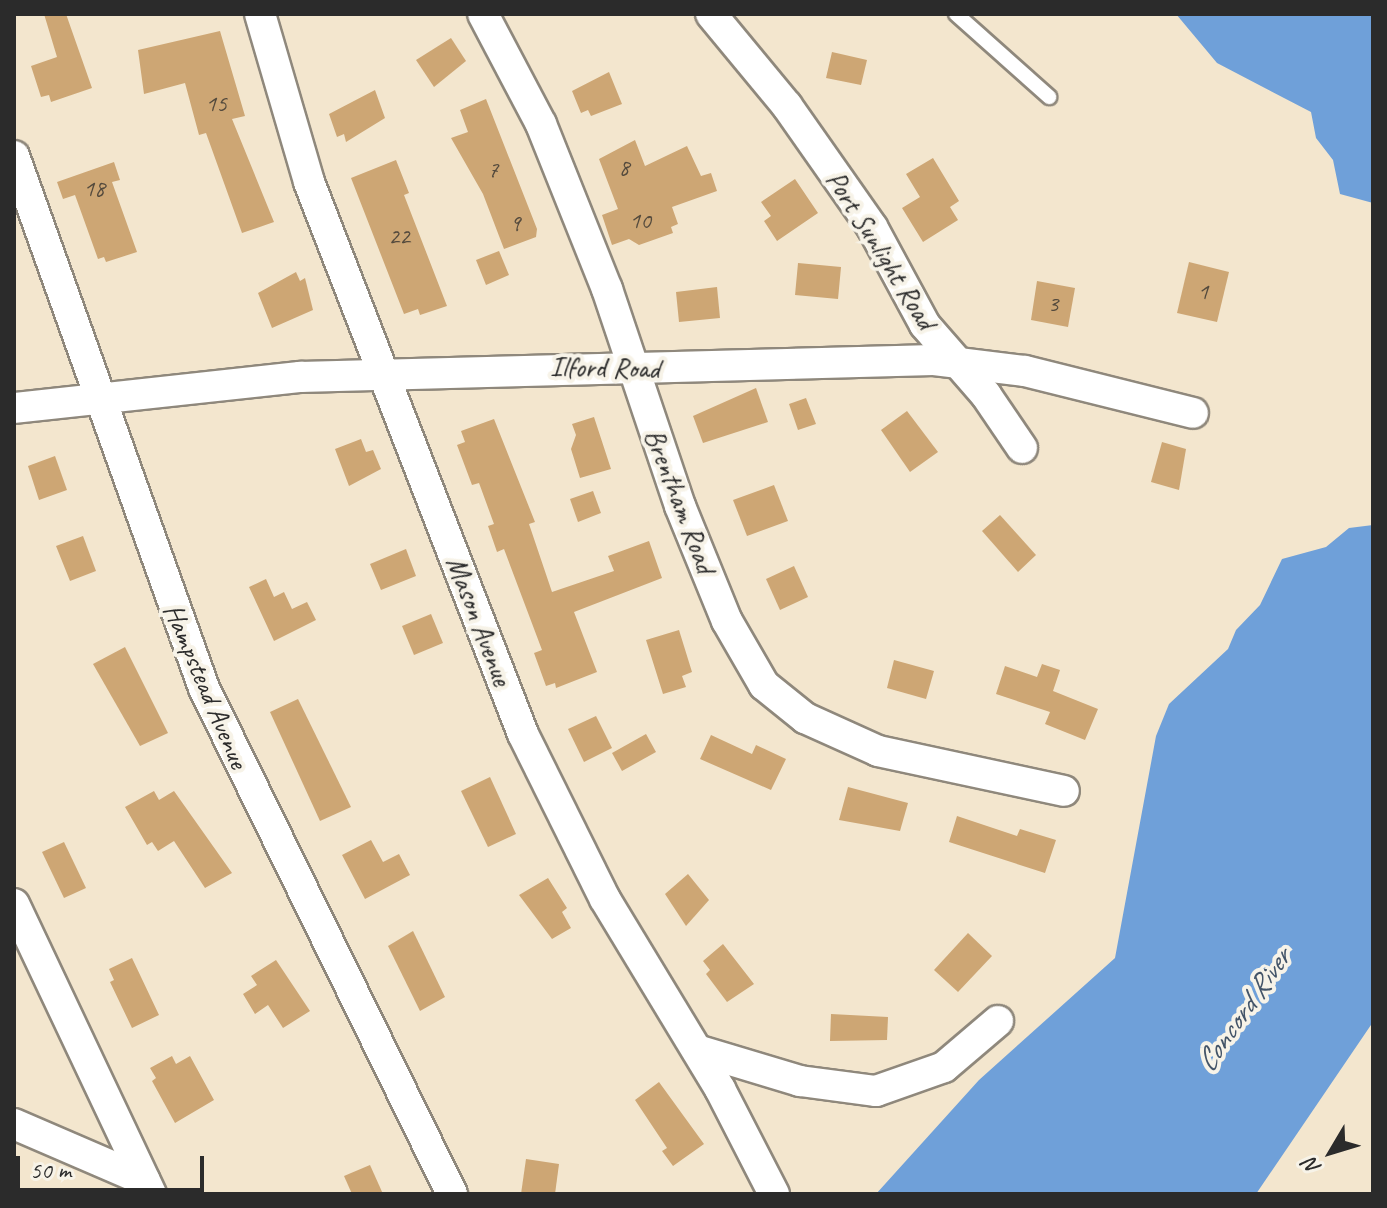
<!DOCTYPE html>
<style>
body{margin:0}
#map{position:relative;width:1387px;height:1208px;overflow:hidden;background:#f3e6ce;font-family:Caveat,sans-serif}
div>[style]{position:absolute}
.water>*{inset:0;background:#6fa0d9}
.building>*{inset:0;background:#cda674}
.roads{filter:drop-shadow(2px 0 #8f887c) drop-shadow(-2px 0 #8f887c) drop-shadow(0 2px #8f887c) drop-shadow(0 -2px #8f887c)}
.lane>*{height:14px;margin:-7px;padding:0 7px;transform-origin:7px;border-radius:7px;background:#fff}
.street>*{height:30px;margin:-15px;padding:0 15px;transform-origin:15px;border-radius:15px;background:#fff}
span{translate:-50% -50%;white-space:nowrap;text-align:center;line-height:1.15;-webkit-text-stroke:8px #f7f3e8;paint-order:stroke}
.number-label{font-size:24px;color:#544a3d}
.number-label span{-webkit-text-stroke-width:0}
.street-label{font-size:28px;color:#2b2b2b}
.water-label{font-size:30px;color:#435468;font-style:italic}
.frame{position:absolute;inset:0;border:16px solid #2b2b2b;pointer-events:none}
.north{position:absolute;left:1291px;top:1112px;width:80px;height:80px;-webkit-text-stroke:6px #f7f3e8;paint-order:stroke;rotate:232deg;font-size:22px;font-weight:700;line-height:32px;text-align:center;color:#2b2b2b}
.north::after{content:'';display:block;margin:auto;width:28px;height:36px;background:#2b2b2b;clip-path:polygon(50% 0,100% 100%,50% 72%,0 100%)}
.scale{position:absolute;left:16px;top:1156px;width:188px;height:36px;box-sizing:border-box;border:4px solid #2b2b2b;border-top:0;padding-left:10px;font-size:24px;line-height:28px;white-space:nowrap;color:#2b2b2b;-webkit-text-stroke:6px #f7f3e8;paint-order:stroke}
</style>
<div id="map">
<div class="water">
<i style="clip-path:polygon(1176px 14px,1373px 14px,1373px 203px,1340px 194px,1333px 160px,1316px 138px,1311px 112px,1217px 63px)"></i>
<i style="clip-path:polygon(1373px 525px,1373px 1022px,1256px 1194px,876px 1194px,979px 1080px,1115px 958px,1156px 736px,1169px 704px,1228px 649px,1236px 630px,1260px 605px,1282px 559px,1326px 547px,1349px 528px)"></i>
</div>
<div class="building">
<i style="clip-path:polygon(44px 14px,66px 14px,92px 88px,51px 102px,49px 95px,41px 97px,31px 66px,57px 57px)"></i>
<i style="clip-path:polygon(220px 31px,245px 116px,232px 119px,274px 222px,242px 233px,206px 133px,199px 135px,185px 83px,144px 94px,138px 50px)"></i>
<i style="clip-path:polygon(451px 38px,466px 61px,434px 87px,416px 60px)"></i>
<i style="clip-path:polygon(832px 52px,867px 60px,861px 85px,826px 78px)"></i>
<i style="clip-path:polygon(609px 72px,622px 104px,591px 116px,588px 110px,581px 113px,572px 91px)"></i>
<i style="clip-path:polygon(375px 90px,385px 118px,346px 142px,344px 134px,337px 137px,329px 114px)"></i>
<i style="clip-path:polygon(486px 99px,537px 229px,536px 237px,504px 249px,483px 194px,451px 138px,468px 132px,460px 110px)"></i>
<i style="clip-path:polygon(635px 140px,645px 166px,687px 146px,701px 176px,711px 173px,717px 191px,672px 207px,678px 224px,671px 227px,673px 233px,639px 245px,629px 239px,612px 245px,602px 215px,618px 209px,599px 159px)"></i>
<i style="clip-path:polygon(933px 158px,959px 201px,950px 207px,958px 220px,923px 242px,902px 208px,920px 197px,906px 174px)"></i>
<i style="clip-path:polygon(396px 160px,409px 193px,404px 195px,447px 306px,420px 315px,418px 309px,404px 314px,351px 178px)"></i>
<i style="clip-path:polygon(114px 162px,120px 180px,112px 182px,137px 252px,106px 262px,104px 257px,98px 259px,75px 195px,63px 199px,57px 182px)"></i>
<i style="clip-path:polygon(795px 179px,818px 213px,777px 241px,764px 221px,771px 216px,761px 202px)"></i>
<i style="clip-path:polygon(499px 251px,509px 275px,486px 285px,476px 260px)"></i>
<i style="clip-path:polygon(1189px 262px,1229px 272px,1217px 322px,1177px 313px)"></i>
<i style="clip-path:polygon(798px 263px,841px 267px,838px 299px,795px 295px)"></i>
<i style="clip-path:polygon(296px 272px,300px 281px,305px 278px,313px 310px,272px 328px,258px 293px)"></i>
<i style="clip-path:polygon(1037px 281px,1075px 288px,1068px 327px,1031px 320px)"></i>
<i style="clip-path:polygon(717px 287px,720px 318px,679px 322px,676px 292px)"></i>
<i style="clip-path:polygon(756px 388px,768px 422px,703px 443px,693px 416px)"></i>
<i style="clip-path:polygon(806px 398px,816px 424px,798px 430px,789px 404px)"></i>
<i style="clip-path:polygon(907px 411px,938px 452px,910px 472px,881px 430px)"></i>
<i style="clip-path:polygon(594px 417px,611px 469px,580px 478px,571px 449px,576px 435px,572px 424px)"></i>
<i style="clip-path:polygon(494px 419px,535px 522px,529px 524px,552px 592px,614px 571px,608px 556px,649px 541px,662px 578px,574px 612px,597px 672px,556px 688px,555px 683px,546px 686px,534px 653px,542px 650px,504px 549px,497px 552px,488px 526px,494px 524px,479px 483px,472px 485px,457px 445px,465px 442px,461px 431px)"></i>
<i style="clip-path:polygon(361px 439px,366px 452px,373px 450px,381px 469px,349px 486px,335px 449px)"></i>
<i style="clip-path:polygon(1162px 442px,1186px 449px,1179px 490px,1151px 482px)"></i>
<i style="clip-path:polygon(55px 456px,67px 490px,39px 500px,28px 466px)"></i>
<i style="clip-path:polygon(774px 485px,788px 521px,747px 536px,733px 500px)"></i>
<i style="clip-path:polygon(593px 491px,601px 513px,578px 522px,570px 499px)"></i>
<i style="clip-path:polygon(1000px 515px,1036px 555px,1018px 572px,982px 531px)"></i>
<i style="clip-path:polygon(83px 536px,96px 571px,70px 581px,56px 546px)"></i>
<i style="clip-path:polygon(406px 549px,416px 576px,381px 590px,370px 564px)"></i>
<i style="clip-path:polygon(794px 566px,808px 597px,780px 610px,766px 579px)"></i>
<i style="clip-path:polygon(266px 579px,274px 597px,284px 592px,292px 609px,307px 602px,316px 620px,274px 641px,249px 587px)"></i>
<i style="clip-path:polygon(431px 614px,443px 643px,414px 655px,402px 626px)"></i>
<i style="clip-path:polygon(679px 630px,692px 672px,682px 676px,686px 687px,663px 694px,646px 640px)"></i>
<i style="clip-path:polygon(125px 647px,168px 733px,140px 746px,93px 664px)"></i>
<i style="clip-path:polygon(894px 660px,934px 671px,926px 699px,887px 688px)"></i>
<i style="clip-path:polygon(1042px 664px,1060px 670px,1053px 691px,1098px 709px,1085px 740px,1045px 724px,1050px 712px,996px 694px,1005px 666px,1037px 677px)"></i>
<i style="clip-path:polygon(298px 699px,351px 807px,320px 821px,270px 712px)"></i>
<i style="clip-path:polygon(596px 716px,612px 748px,584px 762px,568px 729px)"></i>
<i style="clip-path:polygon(646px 734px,656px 752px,622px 771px,612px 753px)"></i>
<i style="clip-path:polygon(711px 735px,752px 754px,756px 745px,786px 759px,771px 790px,700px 759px)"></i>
<i style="clip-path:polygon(490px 777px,516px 834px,488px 847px,461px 791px)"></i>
<i style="clip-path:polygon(848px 787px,908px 803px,900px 831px,839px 820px)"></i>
<i style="clip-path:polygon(154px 791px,159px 800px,174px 791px,232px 873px,205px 888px,174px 841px,158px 851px,152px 842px,147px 845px,125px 807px)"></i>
<i style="clip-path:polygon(957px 816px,1017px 836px,1020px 829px,1056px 840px,1045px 873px,949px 842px)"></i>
<i style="clip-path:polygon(371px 840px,383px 862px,399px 854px,410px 875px,365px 899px,342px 855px)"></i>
<i style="clip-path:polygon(64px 842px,86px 888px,64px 898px,42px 852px)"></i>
<i style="clip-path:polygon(688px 874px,709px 900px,686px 926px,665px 894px)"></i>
<i style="clip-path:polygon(548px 878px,567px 908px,562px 912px,571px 928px,552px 939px,519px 895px)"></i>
<i style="clip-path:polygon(413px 931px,445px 997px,420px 1011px,388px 946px)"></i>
<i style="clip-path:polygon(968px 933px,992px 956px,958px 992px,934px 970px)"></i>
<i style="clip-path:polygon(723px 944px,754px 984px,727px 1002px,706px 974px,710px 970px,703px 961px)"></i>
<i style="clip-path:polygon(132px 958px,159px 1015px,132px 1028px,110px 982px,114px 980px,109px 969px)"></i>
<i style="clip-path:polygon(276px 960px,310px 1011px,283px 1028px,268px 1005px,255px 1014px,243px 994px,257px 985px,251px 976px)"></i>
<i style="clip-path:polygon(831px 1014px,888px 1017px,887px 1040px,830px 1041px)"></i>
<i style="clip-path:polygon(172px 1056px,176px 1064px,190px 1056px,214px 1100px,175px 1123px,152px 1081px,156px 1078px,150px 1068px)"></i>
<i style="clip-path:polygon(659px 1082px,704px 1144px,673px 1166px,662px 1151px,667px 1148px,635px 1100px)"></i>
<i style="clip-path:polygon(526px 1159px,559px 1164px,555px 1194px,521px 1194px)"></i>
<i style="clip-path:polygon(370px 1165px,383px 1194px,352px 1194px,344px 1176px)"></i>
</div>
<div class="roads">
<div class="lane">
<i style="left:956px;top:14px;width:125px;rotate:41.7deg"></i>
</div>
<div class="street">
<i style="left:260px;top:14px;width:175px;rotate:73.7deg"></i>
<i style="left:309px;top:182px;width:592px;rotate:68.81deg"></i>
<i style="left:523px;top:734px;width:184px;rotate:63.6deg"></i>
<i style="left:605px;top:899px;width:222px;rotate:58.8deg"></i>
<i style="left:720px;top:1089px;width:118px;rotate:62.8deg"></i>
<i style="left:483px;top:14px;width:124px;rotate:62.2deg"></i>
<i style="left:541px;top:124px;width:178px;rotate:68.2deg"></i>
<i style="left:607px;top:289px;width:229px;rotate:71.4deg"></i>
<i style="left:680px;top:506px;width:124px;rotate:67.8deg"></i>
<i style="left:727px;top:621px;width:74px;rotate:60deg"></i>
<i style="left:764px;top:685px;width:53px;rotate:38.8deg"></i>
<i style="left:805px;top:718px;width:80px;rotate:24.3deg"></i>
<i style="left:878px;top:751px;width:190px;rotate:12.1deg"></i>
<i style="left:711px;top:14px;width:119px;rotate:50.4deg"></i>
<i style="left:787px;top:106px;width:148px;rotate:54.9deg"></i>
<i style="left:872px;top:227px;width:111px;rotate:61.6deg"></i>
<i style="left:925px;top:325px;width:93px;rotate:48.9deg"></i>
<i style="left:986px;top:395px;width:64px;rotate:55.8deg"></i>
<i style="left:14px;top:156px;width:565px;rotate:70.35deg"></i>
<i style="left:204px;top:688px;width:564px;rotate:63.89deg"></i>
<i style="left:14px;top:408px;width:288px;rotate:-6.2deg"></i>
<i style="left:300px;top:377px;width:634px;rotate:-1.54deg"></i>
<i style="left:934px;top:360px;width:92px;rotate:6.9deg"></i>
<i style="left:1025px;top:371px;width:173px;rotate:14deg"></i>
<i style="left:14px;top:904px;width:321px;rotate:64.7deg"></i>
<i style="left:697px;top:1050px;width:108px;rotate:16.8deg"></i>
<i style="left:800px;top:1081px;width:77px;rotate:7.5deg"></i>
<i style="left:876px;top:1091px;width:72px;rotate:-19.4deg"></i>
<i style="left:944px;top:1067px;width:71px;rotate:-40.4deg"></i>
<i style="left:14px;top:1124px;width:142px;rotate:23.3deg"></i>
</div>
</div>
<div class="number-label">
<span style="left:216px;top:104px">15</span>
<span style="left:624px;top:168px">8</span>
<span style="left:493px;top:170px">7</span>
<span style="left:94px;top:189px">18</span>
<span style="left:640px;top:221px">10</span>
<span style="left:515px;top:224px">9</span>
<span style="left:399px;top:237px">22</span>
<span style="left:1203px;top:292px">1</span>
<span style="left:1053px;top:304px">3</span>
</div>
<div class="street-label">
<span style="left:881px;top:250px;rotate:58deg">Port Sunlight Road</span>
<span style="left:605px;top:368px;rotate:1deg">Ilford Road</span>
<span style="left:680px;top:501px;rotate:69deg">Brentham Road</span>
<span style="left:479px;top:621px;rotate:69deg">Mason Avenue</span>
<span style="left:206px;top:686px;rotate:67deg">Hampstead Avenue</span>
</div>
<div class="water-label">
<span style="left:1243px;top:1010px;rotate:-55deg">Concord River</span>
</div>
<div class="frame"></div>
<div class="north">N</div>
<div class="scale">50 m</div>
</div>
